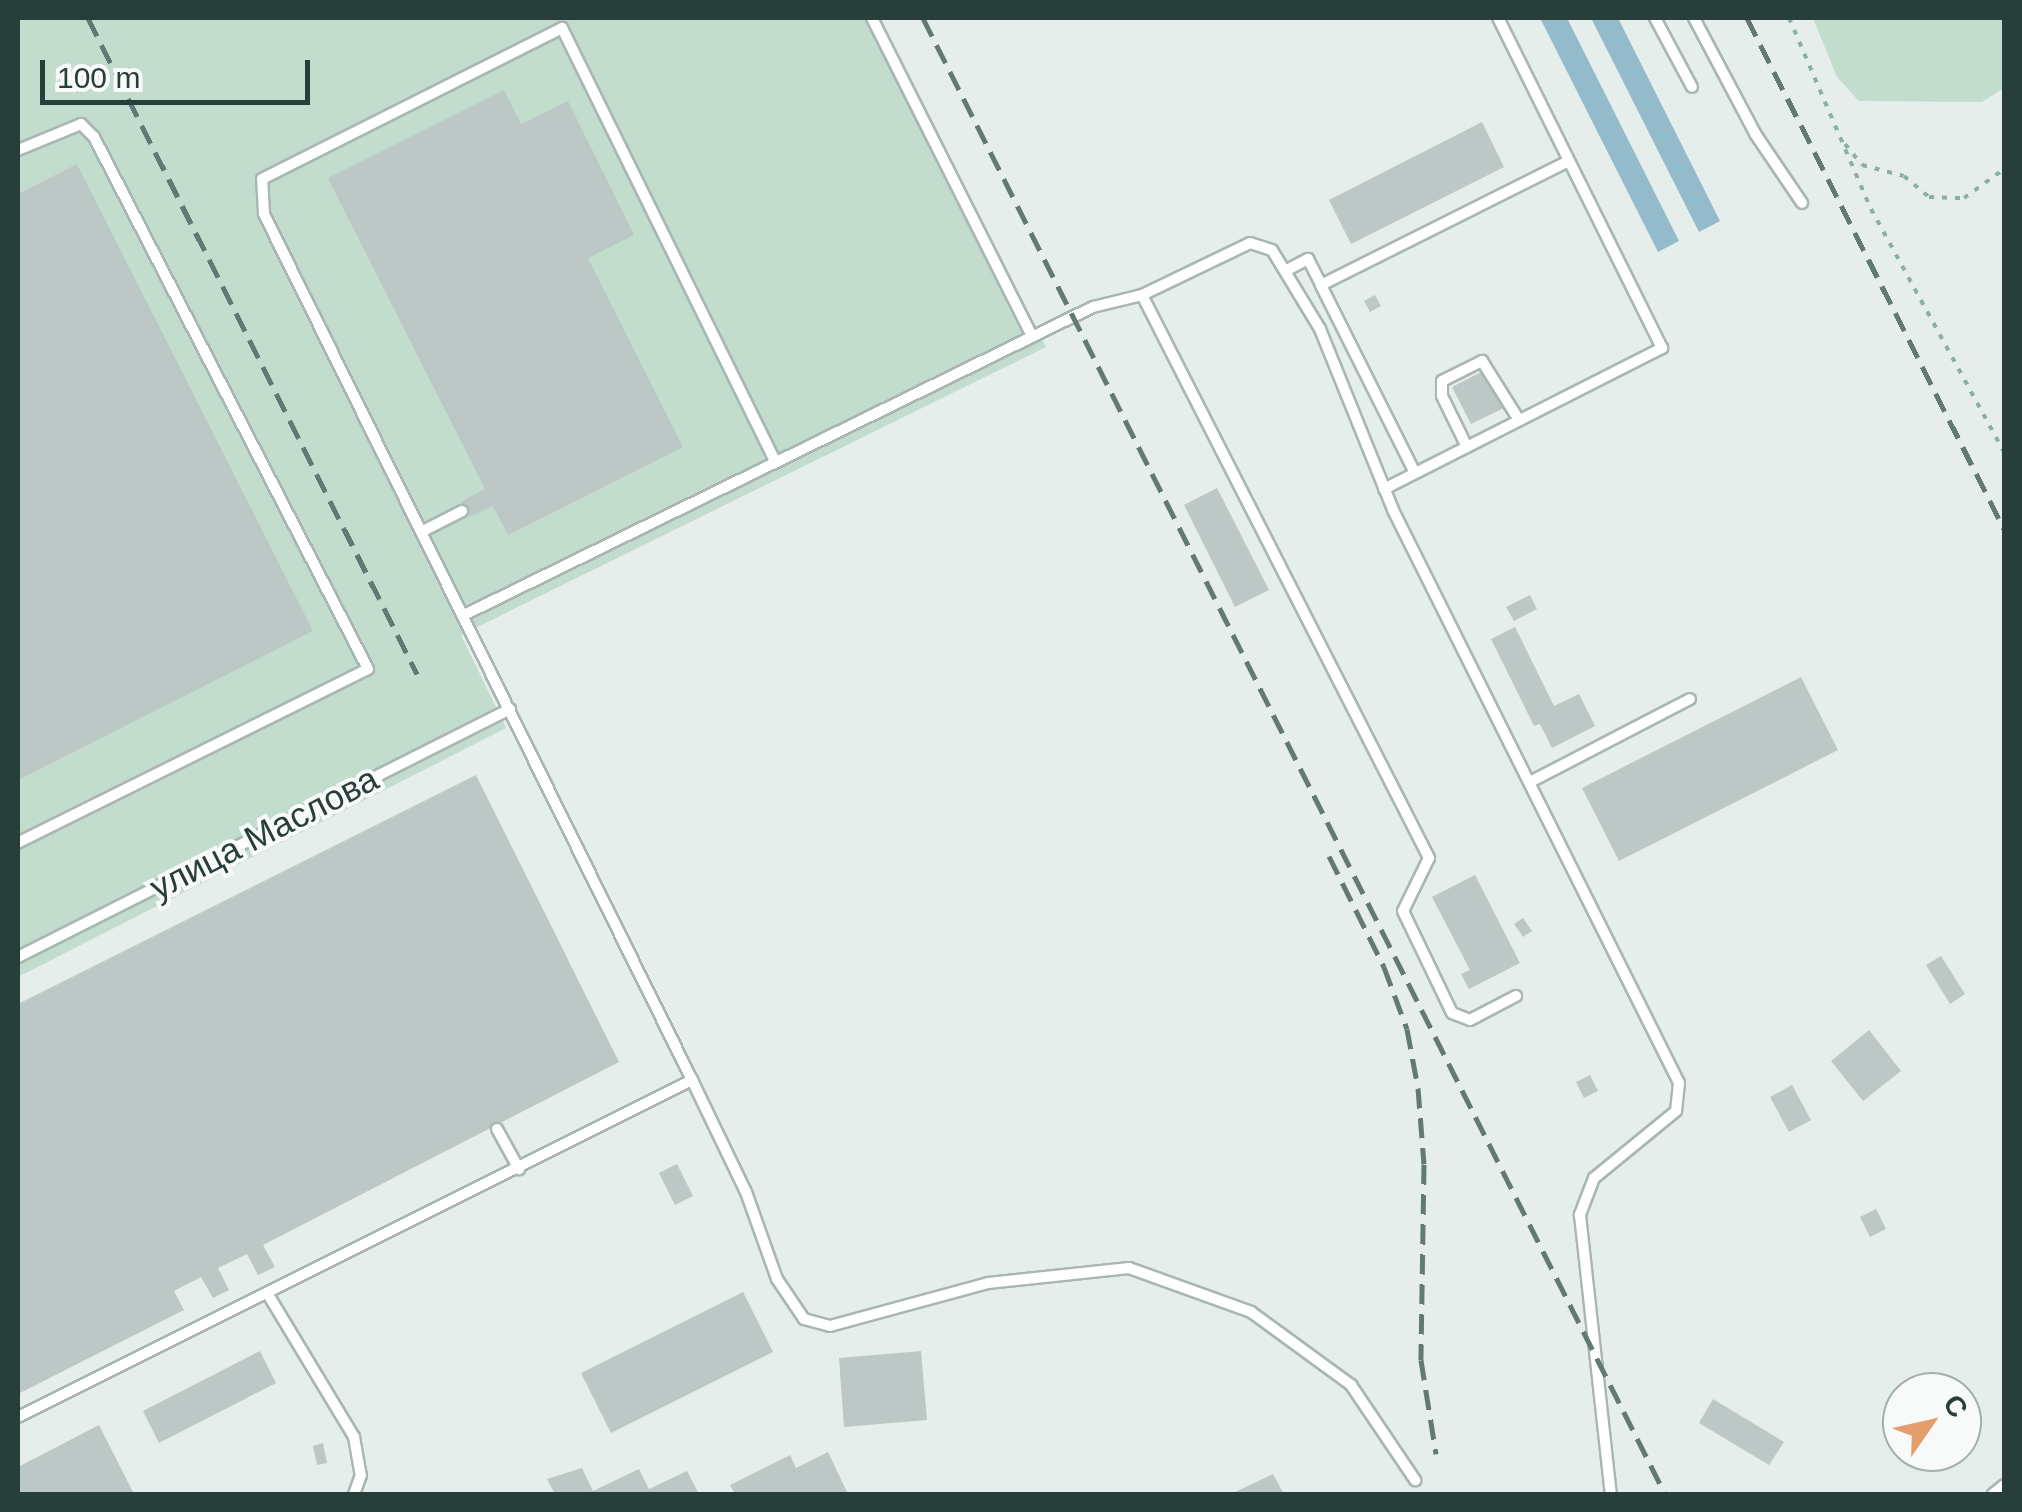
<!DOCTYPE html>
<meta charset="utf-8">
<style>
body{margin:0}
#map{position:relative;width:2022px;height:1512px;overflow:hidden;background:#e6eeeb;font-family:Helvetica,sans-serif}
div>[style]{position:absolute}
.green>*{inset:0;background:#c2dccd}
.water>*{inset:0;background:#94bbcc}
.building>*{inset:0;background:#bcc8c5}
.path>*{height:4px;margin-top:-2px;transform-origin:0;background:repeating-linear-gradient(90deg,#8aaea8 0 5px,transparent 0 13px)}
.roads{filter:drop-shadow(2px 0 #a9b6b3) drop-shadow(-2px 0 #a9b6b3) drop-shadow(0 2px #a9b6b3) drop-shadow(0 -2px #a9b6b3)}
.lane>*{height:10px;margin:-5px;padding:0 5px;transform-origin:5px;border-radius:5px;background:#fff}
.rail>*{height:5px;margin-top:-2.5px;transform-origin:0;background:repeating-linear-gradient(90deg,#627976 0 20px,transparent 0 30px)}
span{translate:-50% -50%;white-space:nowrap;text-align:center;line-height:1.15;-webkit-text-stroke:8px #f7faf9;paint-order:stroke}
.street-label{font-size:35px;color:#273e3b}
.frame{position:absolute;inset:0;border:20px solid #273e3b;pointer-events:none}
.north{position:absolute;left:1882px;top:1372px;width:100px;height:100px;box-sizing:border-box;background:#f7faf9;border:2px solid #a4afad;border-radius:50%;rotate:56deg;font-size:28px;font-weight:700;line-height:40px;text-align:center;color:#273e3b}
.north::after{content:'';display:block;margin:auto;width:35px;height:45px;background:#e49d6d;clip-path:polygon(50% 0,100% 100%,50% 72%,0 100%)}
.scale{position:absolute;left:40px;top:60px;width:270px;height:45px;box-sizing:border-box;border:5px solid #273e3b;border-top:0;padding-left:12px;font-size:30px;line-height:35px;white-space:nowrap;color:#273e3b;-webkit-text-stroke:8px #f7faf9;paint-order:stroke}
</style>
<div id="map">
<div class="green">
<i style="clip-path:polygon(18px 18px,880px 18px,1046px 347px,461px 635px,506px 728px,18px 977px)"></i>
<i style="clip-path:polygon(1813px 18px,2004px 18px,2004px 88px,1982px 102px,1859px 101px,1837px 77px)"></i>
</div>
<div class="water">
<i style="clip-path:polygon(1540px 18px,1567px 18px,1679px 241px,1658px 252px)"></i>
<i style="clip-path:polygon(1591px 18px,1618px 18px,1720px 221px,1699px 232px)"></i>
</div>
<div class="building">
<i style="clip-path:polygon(504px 90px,521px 124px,568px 101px,634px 235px,588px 258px,683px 447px,508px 535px,493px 506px,469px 517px,461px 502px,485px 489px,328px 178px)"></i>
<i style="clip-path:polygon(1482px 122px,1504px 167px,1351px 244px,1329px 200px)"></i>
<i style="clip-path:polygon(77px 164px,313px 631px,18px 780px,18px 194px)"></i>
<i style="clip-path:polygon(1375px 295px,1381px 306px,1370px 312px,1364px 301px)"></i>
<i style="clip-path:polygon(1485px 370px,1504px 408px,1471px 424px,1452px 387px)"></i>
<i style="clip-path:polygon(1217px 488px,1269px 590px,1235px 607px,1184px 505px)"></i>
<i style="clip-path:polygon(1530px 595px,1537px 609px,1514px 621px,1506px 607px)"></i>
<i style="clip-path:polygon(1515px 627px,1554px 706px,1579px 694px,1595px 726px,1552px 748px,1540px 724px,1534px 726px,1491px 639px)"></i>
<i style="clip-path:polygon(1801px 677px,1838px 750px,1619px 861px,1582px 788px)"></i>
<i style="clip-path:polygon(476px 775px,619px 1062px,263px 1245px,275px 1267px,258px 1275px,247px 1254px,218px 1268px,229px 1290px,213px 1298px,201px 1277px,174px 1291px,184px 1310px,18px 1394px,18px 1004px)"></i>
<i style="clip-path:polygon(1475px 875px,1520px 963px,1469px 989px,1461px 974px,1470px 970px,1432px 897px)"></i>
<i style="clip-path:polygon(1523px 918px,1532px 931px,1523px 937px,1514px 924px)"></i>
<i style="clip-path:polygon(1941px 956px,1965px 994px,1950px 1004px,1926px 965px)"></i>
<i style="clip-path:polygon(1869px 1030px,1901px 1071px,1863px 1101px,1831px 1061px)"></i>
<i style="clip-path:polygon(1590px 1075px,1598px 1091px,1584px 1098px,1576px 1082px)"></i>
<i style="clip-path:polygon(1792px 1085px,1811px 1120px,1789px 1132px,1770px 1097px)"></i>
<i style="clip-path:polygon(677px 1164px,693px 1196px,675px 1205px,659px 1173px)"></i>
<i style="clip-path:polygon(1876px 1209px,1886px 1229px,1870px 1237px,1860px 1217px)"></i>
<i style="clip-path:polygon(743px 1292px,773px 1352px,611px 1433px,581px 1373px)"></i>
<i style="clip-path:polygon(260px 1351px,276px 1383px,159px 1443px,143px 1411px)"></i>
<i style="clip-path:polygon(921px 1351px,927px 1420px,844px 1427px,839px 1358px)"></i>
<i style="clip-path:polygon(1713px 1399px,1784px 1442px,1769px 1465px,1699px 1423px)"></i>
<i style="clip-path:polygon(99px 1425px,134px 1494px,18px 1494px,18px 1467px)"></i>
<i style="clip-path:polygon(323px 1443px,327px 1463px,317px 1465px,313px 1446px)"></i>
<i style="clip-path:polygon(828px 1452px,848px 1494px,735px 1494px,730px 1485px,790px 1455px,796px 1468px)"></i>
<i style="clip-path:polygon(582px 1468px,593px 1491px,639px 1469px,649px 1489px,687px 1471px,699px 1494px,555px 1494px,547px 1479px)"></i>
<i style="clip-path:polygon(1273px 1474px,1284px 1494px,1231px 1494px)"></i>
</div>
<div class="path">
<i style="left:1789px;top:18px;width:208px;rotate:66.8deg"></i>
<i style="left:1871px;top:209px;width:277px;rotate:61.3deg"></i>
<i style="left:1845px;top:144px;width:27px;rotate:51deg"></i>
<i style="left:1862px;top:165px;width:43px;rotate:14.7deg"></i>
<i style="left:1904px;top:176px;width:33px;rotate:40deg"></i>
<i style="left:1929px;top:197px;width:35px;rotate:2deg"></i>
<i style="left:1964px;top:198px;width:49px;rotate:-35.9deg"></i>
</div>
<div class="roads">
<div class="lane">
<i style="left:872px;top:18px;width:356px;rotate:63.3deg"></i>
<i style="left:1655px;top:18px;width:78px;rotate:61.8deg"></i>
<i style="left:1694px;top:18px;width:132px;rotate:62.1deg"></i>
<i style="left:1756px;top:135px;width:82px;rotate:55.9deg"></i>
<i style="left:18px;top:150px;width:68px;rotate:-22.4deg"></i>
<i style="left:81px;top:124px;width:18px;rotate:45deg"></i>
<i style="left:94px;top:137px;width:598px;rotate:62.75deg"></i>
<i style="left:368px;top:669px;width:391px;rotate:153.6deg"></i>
<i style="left:1287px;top:270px;width:24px;rotate:-28deg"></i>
<i style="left:1308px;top:259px;width:29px;rotate:63deg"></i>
<i style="left:1142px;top:295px;width:632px;rotate:62.99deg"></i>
<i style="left:1429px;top:858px;width:59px;rotate:116.1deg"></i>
<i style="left:1403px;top:911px;width:113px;rotate:64.3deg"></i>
<i style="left:1452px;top:1013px;width:19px;rotate:21deg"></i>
<i style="left:1470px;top:1020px;width:52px;rotate:-27.6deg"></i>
<i style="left:1467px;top:447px;width:57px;rotate:-116.1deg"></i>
<i style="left:1442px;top:396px;width:15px;rotate:-90deg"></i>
<i style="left:1442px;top:381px;width:45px;rotate:-26.6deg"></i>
<i style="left:1482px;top:361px;width:70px;rotate:57.9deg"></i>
<i style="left:1415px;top:473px;width:210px;rotate:-116.6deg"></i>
<i style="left:1321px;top:285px;width:277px;rotate:-26.6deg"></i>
<i style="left:1384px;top:489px;width:312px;rotate:-26.9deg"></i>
<i style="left:1662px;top:348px;width:369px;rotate:-116.4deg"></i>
<i style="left:423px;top:531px;width:44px;rotate:-27.1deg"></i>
<i style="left:464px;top:615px;width:700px;rotate:-26.09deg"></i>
<i style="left:1093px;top:307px;width:50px;rotate:-13.8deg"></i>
<i style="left:1142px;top:295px;width:120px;rotate:-25.7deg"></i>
<i style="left:1250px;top:243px;width:23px;rotate:18deg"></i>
<i style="left:1272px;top:250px;width:92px;rotate:58.7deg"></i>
<i style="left:1320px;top:329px;width:195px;rotate:68deg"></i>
<i style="left:1393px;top:510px;width:640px;rotate:63.47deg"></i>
<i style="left:1679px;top:1083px;width:28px;rotate:96deg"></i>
<i style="left:1676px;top:1111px;width:106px;rotate:140.7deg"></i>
<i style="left:1594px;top:1178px;width:40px;rotate:111deg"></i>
<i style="left:1580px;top:1215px;width:281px;rotate:83.7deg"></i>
<i style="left:1530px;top:782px;width:180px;rotate:-27.4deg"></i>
<i style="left:18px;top:957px;width:551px;rotate:-26.75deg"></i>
<i style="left:692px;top:1080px;width:124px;rotate:64.3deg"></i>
<i style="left:746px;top:1192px;width:92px;rotate:70.4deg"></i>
<i style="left:777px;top:1279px;width:48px;rotate:56deg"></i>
<i style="left:804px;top:1319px;width:27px;rotate:15deg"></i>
<i style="left:830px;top:1326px;width:164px;rotate:-15.2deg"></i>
<i style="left:988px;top:1283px;width:142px;rotate:-6.1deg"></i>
<i style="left:1129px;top:1268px;width:130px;rotate:19.8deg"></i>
<i style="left:1251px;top:1312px;width:124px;rotate:36.1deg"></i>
<i style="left:1351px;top:1385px;width:115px;rotate:56deg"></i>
<i style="left:497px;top:1129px;width:46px;rotate:61.2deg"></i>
<i style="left:269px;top:1296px;width:165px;rotate:58.9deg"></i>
<i style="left:354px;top:1437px;width:39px;rotate:80deg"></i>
<i style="left:361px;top:1475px;width:20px;rotate:110deg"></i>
<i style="left:18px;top:1417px;width:754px;rotate:-26.57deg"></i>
<i style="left:692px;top:1080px;width:966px;rotate:-116.3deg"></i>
<i style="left:264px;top:214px;width:35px;rotate:-93deg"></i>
<i style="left:262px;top:179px;width:336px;rotate:-26.7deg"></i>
<i style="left:562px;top:28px;width:480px;rotate:63.8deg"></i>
<i style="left:1993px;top:1494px;width:14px;rotate:-39deg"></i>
</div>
</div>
<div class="rail">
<i style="left:88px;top:18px;width:734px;rotate:63.37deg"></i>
<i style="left:923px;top:18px;width:1652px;rotate:63.31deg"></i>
<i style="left:1747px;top:18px;width:572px;rotate:63.3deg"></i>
<i style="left:1329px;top:856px;width:124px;rotate:63.6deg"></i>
<i style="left:1384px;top:967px;width:66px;rotate:69.6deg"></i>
<i style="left:1407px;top:1029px;width:60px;rotate:79.4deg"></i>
<i style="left:1418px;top:1088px;width:76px;rotate:85.5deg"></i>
<i style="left:1424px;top:1164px;width:196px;rotate:90.9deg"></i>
<i style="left:1421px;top:1360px;width:95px;rotate:80.9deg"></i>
</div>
<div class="street-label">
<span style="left:264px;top:833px;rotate:-27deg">улица Маслова</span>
</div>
<div class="frame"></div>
<div class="north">С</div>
<div class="scale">100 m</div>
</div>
